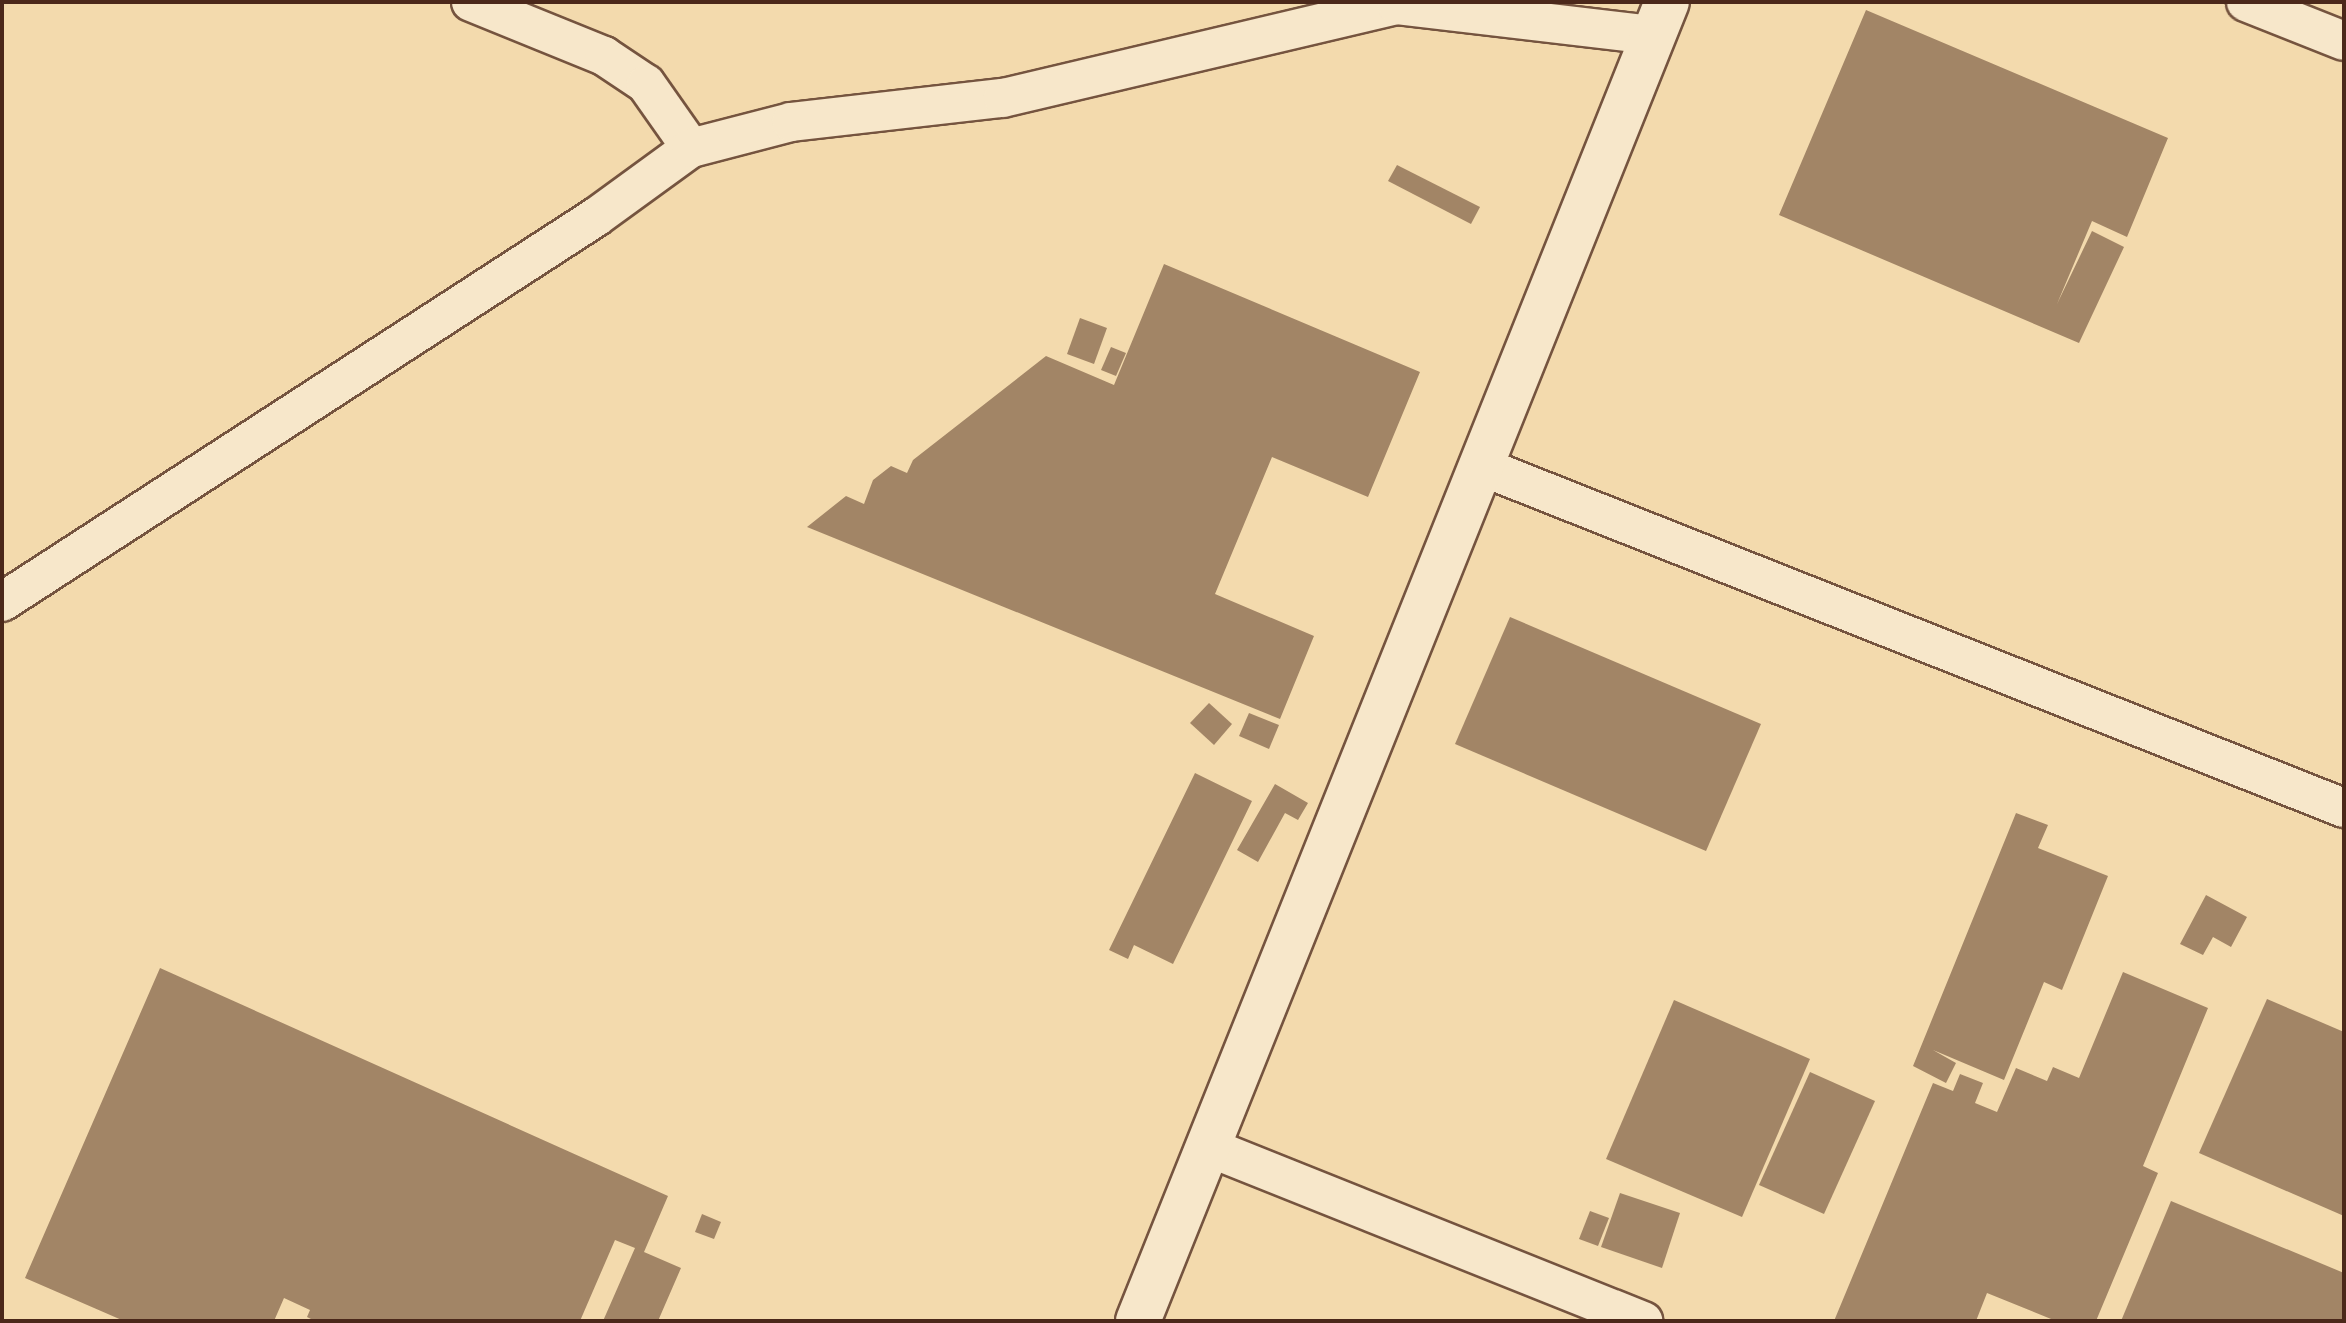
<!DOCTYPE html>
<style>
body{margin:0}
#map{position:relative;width:2346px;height:1323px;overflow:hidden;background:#f3daad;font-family:"Libre Caslon Text",serif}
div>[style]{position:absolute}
.building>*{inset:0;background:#a28566}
.roads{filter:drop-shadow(2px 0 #75543f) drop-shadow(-2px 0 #75543f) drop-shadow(0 2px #75543f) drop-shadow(0 -2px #75543f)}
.minor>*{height:38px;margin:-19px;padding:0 19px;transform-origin:19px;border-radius:19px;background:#f7e7ca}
.tertiary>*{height:44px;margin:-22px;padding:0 22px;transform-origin:22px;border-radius:22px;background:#f7e7ca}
span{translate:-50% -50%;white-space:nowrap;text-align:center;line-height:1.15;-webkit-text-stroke:7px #f7e7ca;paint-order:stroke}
.frame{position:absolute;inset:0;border:4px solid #4b281a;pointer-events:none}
</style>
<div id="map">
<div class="building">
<i style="clip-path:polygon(1866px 10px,2168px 138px,2127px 237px,2092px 221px,2057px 304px,2092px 231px,2124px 247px,2079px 343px,1779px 215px)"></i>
<i style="clip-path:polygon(1397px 165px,1480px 207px,1471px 224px,1388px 181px)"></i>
<i style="clip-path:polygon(1164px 264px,1420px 372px,1368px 497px,1272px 457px,1215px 594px,1314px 636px,1280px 719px,807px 527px,846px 496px,864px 504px,873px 480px,891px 466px,907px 473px,913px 460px,1046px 356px,1114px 385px)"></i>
<i style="clip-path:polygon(1080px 318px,1107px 328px,1094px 364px,1067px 354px)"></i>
<i style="clip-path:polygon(1111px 347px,1126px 353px,1116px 376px,1101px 370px)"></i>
<i style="clip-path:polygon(1510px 617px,1761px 724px,1706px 851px,1455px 744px)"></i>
<i style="clip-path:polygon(1209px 703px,1232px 724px,1214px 745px,1190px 723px)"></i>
<i style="clip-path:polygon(1249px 713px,1279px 725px,1269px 749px,1239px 736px)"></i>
<i style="clip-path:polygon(1195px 773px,1252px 801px,1173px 964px,1134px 945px,1128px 959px,1109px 950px)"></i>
<i style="clip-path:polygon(1275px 784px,1308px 803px,1298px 820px,1285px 813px,1258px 862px,1237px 850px)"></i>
<i style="clip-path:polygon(2016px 813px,2048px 825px,2038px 848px,2108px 876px,2062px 990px,2044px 982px,2004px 1080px,1933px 1050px,1956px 1063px,1946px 1083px,1913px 1066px)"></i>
<i style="clip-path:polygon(2206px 895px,2247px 917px,2231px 947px,2213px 937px,2203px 955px,2180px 944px)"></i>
<i style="clip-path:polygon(160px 968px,668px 1196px,644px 1252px,681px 1268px,658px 1321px,603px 1321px,635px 1248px,615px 1240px,580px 1321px,315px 1321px,307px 1317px,310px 1310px,284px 1298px,274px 1321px,124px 1321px,25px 1278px)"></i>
<i style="clip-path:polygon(2123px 972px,2208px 1008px,2143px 1166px,2158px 1173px,2096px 1321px,2056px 1321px,1987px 1293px,1976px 1321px,1834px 1321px,1933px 1083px,1953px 1091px,1960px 1074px,1983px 1083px,1975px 1103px,1997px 1112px,2016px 1068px,2047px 1081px,2053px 1067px,2079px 1078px)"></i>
<i style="clip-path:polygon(2267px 999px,2344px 1032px,2344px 1216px,2199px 1153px)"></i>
<i style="clip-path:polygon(1674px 1000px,1810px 1059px,1742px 1217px,1606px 1159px)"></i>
<i style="clip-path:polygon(1810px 1072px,1875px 1101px,1824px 1214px,1759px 1185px)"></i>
<i style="clip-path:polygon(1620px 1193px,1680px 1213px,1662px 1268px,1601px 1247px)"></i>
<i style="clip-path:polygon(2171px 1201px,2344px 1273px,2344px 1321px,2121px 1321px)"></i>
<i style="clip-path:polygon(1590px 1211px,1609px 1218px,1598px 1246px,1579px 1239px)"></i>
<i style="clip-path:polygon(702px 1214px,721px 1222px,714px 1239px,695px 1232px)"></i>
</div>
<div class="roads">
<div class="minor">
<i style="left:471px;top:2px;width:144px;rotate:22.1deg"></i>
<i style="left:604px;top:56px;width:50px;rotate:33.7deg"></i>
<i style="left:646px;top:84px;width:78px;rotate:54.9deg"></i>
<i style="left:2246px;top:2px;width:105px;rotate:21.7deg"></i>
<i style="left:1483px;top:467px;width:926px;rotate:21.61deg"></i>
<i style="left:2px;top:602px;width:708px;rotate:-32.95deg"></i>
<i style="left:596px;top:217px;width:117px;rotate:-36deg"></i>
<i style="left:691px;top:148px;width:103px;rotate:-14.6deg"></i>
<i style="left:791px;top:122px;width:213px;rotate:-6.5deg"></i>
<i style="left:1003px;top:98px;width:405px;rotate:-13.3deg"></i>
<i style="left:1397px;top:5px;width:258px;rotate:6.7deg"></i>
<i style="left:1208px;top:1147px;width:469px;rotate:21.8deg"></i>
</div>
<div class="tertiary">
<i style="left:1138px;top:1321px;width:1421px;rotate:-68.15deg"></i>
</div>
</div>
<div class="frame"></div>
</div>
